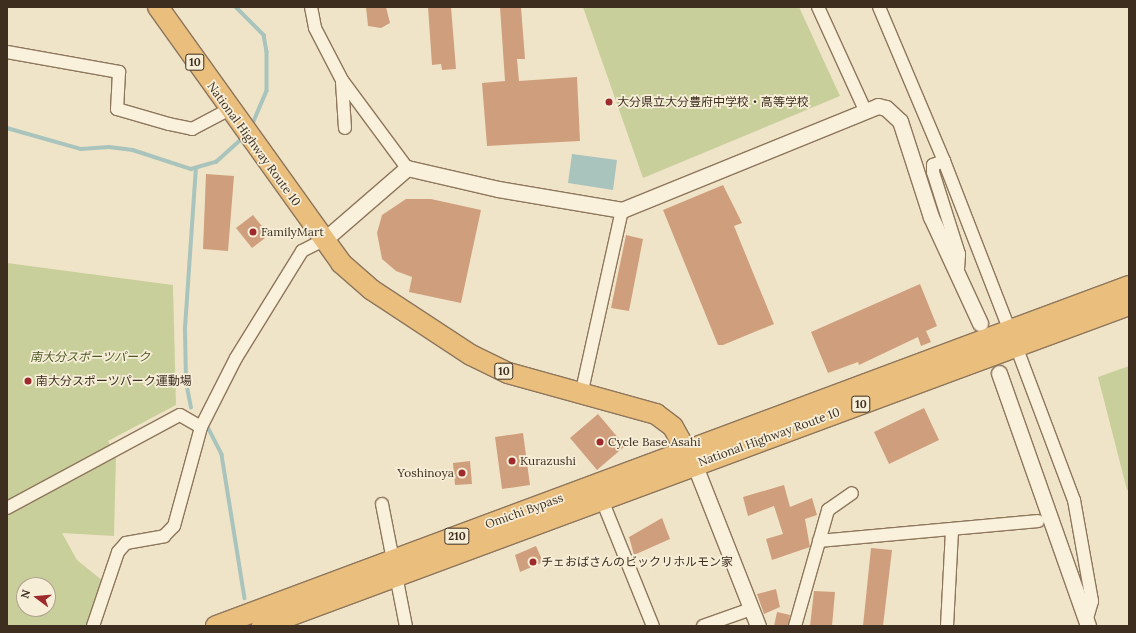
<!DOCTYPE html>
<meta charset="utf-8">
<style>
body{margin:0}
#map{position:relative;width:1136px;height:633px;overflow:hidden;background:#f0e4c8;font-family:Lora,"Noto Sans JP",serif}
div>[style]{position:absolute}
.green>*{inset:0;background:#c9cf9b}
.water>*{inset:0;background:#a9c4bc}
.stream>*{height:3.5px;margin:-1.75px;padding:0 1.75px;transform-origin:1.75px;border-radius:1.75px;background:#a9c4bc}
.building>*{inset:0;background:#cf9f7d}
.roads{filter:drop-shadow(1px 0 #8d765c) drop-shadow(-1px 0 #8d765c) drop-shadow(0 1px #8d765c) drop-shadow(0 -1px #8d765c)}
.minor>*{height:12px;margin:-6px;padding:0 6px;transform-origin:6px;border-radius:6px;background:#faf1dc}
.tertiary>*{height:15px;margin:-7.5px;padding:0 7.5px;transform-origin:7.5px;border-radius:7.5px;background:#faf1dc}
.trunk>*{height:20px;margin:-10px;padding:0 10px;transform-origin:10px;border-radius:10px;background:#eabe7c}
.dots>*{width:11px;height:11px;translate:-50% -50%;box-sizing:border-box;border:2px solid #f7eed8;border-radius:50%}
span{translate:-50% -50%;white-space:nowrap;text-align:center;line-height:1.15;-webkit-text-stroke:3.5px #f7eed8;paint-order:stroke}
.shield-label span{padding:1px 3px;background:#f7eed8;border:1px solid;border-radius:3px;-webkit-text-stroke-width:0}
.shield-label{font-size:11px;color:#3d2e20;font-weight:700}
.poi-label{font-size:12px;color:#3d2e20}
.left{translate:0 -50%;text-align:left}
.right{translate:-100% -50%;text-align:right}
.street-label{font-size:12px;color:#3d2e20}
.park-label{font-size:12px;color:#4d5a26;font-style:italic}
.frame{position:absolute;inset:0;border:8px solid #3d2e20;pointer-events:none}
.north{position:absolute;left:16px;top:577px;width:40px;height:40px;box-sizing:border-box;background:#f7eed8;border:1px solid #ada18e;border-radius:50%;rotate:286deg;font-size:11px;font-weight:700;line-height:16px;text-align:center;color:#3d2e20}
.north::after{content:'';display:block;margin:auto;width:14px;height:18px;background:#9e2a2b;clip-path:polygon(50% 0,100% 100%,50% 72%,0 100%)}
</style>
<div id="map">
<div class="green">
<i style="clip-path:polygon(583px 7px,799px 7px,840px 96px,643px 178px)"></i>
<i style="clip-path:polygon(evenodd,7px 263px,173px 285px,176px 405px,108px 441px,116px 456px,114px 536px,62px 533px,77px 560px,103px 581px,87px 626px,7px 626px,7px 263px,24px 585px,48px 585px,48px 609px,24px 609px,24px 585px)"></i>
<i style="clip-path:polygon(1129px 366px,1129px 490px,1127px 490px,1098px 377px)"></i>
</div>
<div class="water">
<i style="clip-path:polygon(572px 154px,617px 160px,613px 190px,568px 183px)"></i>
</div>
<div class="stream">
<i style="left:236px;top:7px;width:40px;rotate:45deg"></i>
<i style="left:264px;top:35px;width:17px;rotate:80deg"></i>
<i style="left:267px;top:52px;width:39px;rotate:90deg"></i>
<i style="left:267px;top:91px;width:39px;rotate:113deg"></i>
<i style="left:7px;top:128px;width:77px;rotate:15.8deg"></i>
<i style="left:81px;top:149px;width:28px;rotate:-4deg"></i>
<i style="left:109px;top:147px;width:24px;rotate:7deg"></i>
<i style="left:133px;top:150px;width:61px;rotate:18.1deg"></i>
<i style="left:191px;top:169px;width:26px;rotate:-16deg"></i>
<i style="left:216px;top:162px;width:36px;rotate:-42deg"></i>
<i style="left:191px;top:408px;width:26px;rotate:-101deg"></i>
<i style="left:186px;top:382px;width:54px;rotate:-91.1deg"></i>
<i style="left:185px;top:328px;width:160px;rotate:-86.1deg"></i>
<i style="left:208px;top:427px;width:31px;rotate:63deg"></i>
<i style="left:222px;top:455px;width:145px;rotate:80.9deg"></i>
</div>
<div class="building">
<i style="clip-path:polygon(366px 7px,386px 7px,390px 23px,381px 28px,368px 26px)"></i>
<i style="clip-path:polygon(428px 7px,451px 7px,456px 69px,442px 70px,441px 64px,432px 65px)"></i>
<i style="clip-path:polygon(500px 7px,521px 7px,525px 59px,517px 59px,519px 81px,577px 77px,580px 141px,487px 146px,482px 83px,505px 81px)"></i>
<i style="clip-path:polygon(206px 174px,234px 176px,228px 251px,203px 249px)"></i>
<i style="clip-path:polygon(723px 185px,742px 223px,734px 226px,774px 324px,723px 345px,718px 345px,663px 210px)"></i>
<i style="clip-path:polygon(406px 199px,431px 199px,481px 210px,461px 303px,409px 292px,412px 277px,396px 271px,382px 259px,377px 233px,382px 215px)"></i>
<i style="clip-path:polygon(253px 215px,269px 235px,252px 248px,236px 228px)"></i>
<i style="clip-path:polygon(626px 235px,643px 239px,629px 311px,611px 308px)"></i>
<i style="clip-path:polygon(920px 284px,937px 326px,926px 331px,931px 342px,921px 346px,918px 337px,859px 365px,858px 362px,828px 373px,811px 332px)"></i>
<i style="clip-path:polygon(924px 408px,939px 440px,889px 464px,874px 432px)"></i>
<i style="clip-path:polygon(598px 414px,625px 446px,597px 470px,570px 438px)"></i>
<i style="clip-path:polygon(523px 433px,530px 485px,502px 489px,495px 437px)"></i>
<i style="clip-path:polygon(470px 461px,472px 484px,455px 485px,453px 463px)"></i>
<i style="clip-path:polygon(784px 485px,790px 507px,812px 498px,817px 515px,805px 519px,810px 547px,772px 560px,766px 539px,783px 534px,774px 506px,748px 516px,743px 497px)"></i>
<i style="clip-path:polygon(662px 518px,670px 539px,634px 555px,629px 537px)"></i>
<i style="clip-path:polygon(536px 546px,543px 562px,520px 572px,515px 555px)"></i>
<i style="clip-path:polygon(871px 548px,892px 550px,883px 626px,863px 626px)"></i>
<i style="clip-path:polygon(776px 589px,780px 607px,764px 614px,757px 594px)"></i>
<i style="clip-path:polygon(814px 591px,835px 592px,832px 626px,810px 626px)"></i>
<i style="clip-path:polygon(777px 612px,790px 615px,788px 626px,774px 626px)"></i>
</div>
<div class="roads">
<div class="minor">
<i style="left:311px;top:7px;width:21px;rotate:79deg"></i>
<i style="left:315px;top:28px;width:59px;rotate:62.6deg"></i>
<i style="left:342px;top:80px;width:109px;rotate:53.5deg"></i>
<i style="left:818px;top:7px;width:113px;rotate:65.5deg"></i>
<i style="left:879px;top:7px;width:167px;rotate:67.1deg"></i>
<i style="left:7px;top:52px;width:114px;rotate:10.1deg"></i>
<i style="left:119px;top:72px;width:37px;rotate:93deg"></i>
<i style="left:117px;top:109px;width:54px;rotate:16.1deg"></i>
<i style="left:169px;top:124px;width:24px;rotate:12deg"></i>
<i style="left:192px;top:129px;width:41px;rotate:-27.8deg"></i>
<i style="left:342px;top:82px;width:46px;rotate:86.3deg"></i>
<i style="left:958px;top:269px;width:15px;rotate:-86deg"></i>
<i style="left:959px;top:254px;width:86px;rotate:-107.6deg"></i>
<i style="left:933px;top:172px;width:7px;rotate:-90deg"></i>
<i style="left:933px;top:165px;width:12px;rotate:-20deg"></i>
<i style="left:944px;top:161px;width:180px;rotate:68.8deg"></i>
<i style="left:1016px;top:346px;width:165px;rotate:69.4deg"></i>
<i style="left:1074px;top:500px;width:103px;rotate:79.9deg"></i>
<i style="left:1092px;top:601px;width:22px;rotate:106deg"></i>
<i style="left:583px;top:386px;width:180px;rotate:-77.5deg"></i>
<i style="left:602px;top:500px;width:136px;rotate:68deg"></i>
<i style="left:382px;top:504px;width:124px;rotate:78.9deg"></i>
<i style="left:7px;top:508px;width:196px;rotate:-28.3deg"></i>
<i style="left:180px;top:415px;width:24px;rotate:30deg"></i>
<i style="left:819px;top:541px;width:220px;rotate:-5.2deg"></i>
<i style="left:93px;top:626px;width:78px;rotate:-71.3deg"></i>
<i style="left:118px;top:552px;width:12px;rotate:-48deg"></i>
<i style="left:126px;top:543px;width:39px;rotate:-10deg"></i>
<i style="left:164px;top:536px;width:14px;rotate:-45deg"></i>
<i style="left:174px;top:526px;width:103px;rotate:-74.7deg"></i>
<i style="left:201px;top:427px;width:77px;rotate:-63.1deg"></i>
<i style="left:236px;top:358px;width:126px;rotate:-58.3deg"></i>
<i style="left:302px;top:251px;width:25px;rotate:-27deg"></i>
<i style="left:703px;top:626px;width:51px;rotate:-19.5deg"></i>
<i style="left:795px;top:626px;width:121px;rotate:-74.1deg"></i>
<i style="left:828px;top:510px;width:29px;rotate:-35deg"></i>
<i style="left:947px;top:626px;width:97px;rotate:-87deg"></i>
</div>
<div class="tertiary">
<i style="left:324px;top:240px;width:110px;rotate:-40.9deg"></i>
<i style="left:407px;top:168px;width:93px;rotate:13deg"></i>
<i style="left:498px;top:189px;width:126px;rotate:9.6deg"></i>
<i style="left:622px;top:210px;width:276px;rotate:-22.1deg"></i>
<i style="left:878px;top:106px;width:8px;rotate:14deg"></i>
<i style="left:886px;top:108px;width:19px;rotate:43deg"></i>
<i style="left:900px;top:121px;width:101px;rotate:72.1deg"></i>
<i style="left:931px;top:217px;width:117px;rotate:65.2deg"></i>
<i style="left:999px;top:373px;width:268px;rotate:70.6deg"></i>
<i style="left:695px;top:466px;width:172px;rotate:68.5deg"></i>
</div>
<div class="trunk">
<i style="left:158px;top:7px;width:315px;rotate:54.4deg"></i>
<i style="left:341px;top:263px;width:41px;rotate:41.1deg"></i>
<i style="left:372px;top:290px;width:118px;rotate:33.3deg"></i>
<i style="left:471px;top:355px;width:41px;rotate:25.9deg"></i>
<i style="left:508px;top:373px;width:154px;rotate:15.5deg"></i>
<i style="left:656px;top:414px;width:21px;rotate:37deg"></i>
<i style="left:673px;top:427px;width:39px;rotate:61deg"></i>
<i style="left:216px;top:626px;width:974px;rotate:-20.43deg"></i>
<i style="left:262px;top:626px;width:925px;rotate:-20.32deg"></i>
</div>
</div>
<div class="dots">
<i style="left:609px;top:102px;background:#9e2a2b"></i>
<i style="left:253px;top:232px;background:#9e2a2b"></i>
<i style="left:28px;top:381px;background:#9e2a2b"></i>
<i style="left:600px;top:442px;background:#9e2a2b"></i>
<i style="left:512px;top:461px;background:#9e2a2b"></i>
<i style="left:462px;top:473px;background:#9e2a2b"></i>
<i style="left:533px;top:562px;background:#9e2a2b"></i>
</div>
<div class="shield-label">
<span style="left:195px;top:62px">10</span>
<span style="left:504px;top:371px">10</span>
<span style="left:861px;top:404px">10</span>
<span style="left:457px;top:536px">210</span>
</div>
<div class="poi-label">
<span class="left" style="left:617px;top:102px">大分県立大分豊府中学校・高等学校</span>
<span class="left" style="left:261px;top:232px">FamilyMart</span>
<span class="left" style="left:36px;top:381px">南大分スポーツパーク運動場</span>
<span class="left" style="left:608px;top:442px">Cycle Base Asahi</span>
<span class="left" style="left:520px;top:461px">Kurazushi</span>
<span class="right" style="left:454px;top:473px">Yoshinoya</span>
<span class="left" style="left:541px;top:562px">チェおばさんのビックリホルモン家</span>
</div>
<div class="street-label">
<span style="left:254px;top:144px;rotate:54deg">National Highway Route 10</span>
<span style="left:769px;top:437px;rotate:-20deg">National Highway Route 10</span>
<span style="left:524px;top:511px;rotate:-20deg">Omichi Bypass</span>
</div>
<div class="park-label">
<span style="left:90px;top:357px">南大分スポーツパーク</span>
</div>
<div class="frame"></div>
<div class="north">N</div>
</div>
